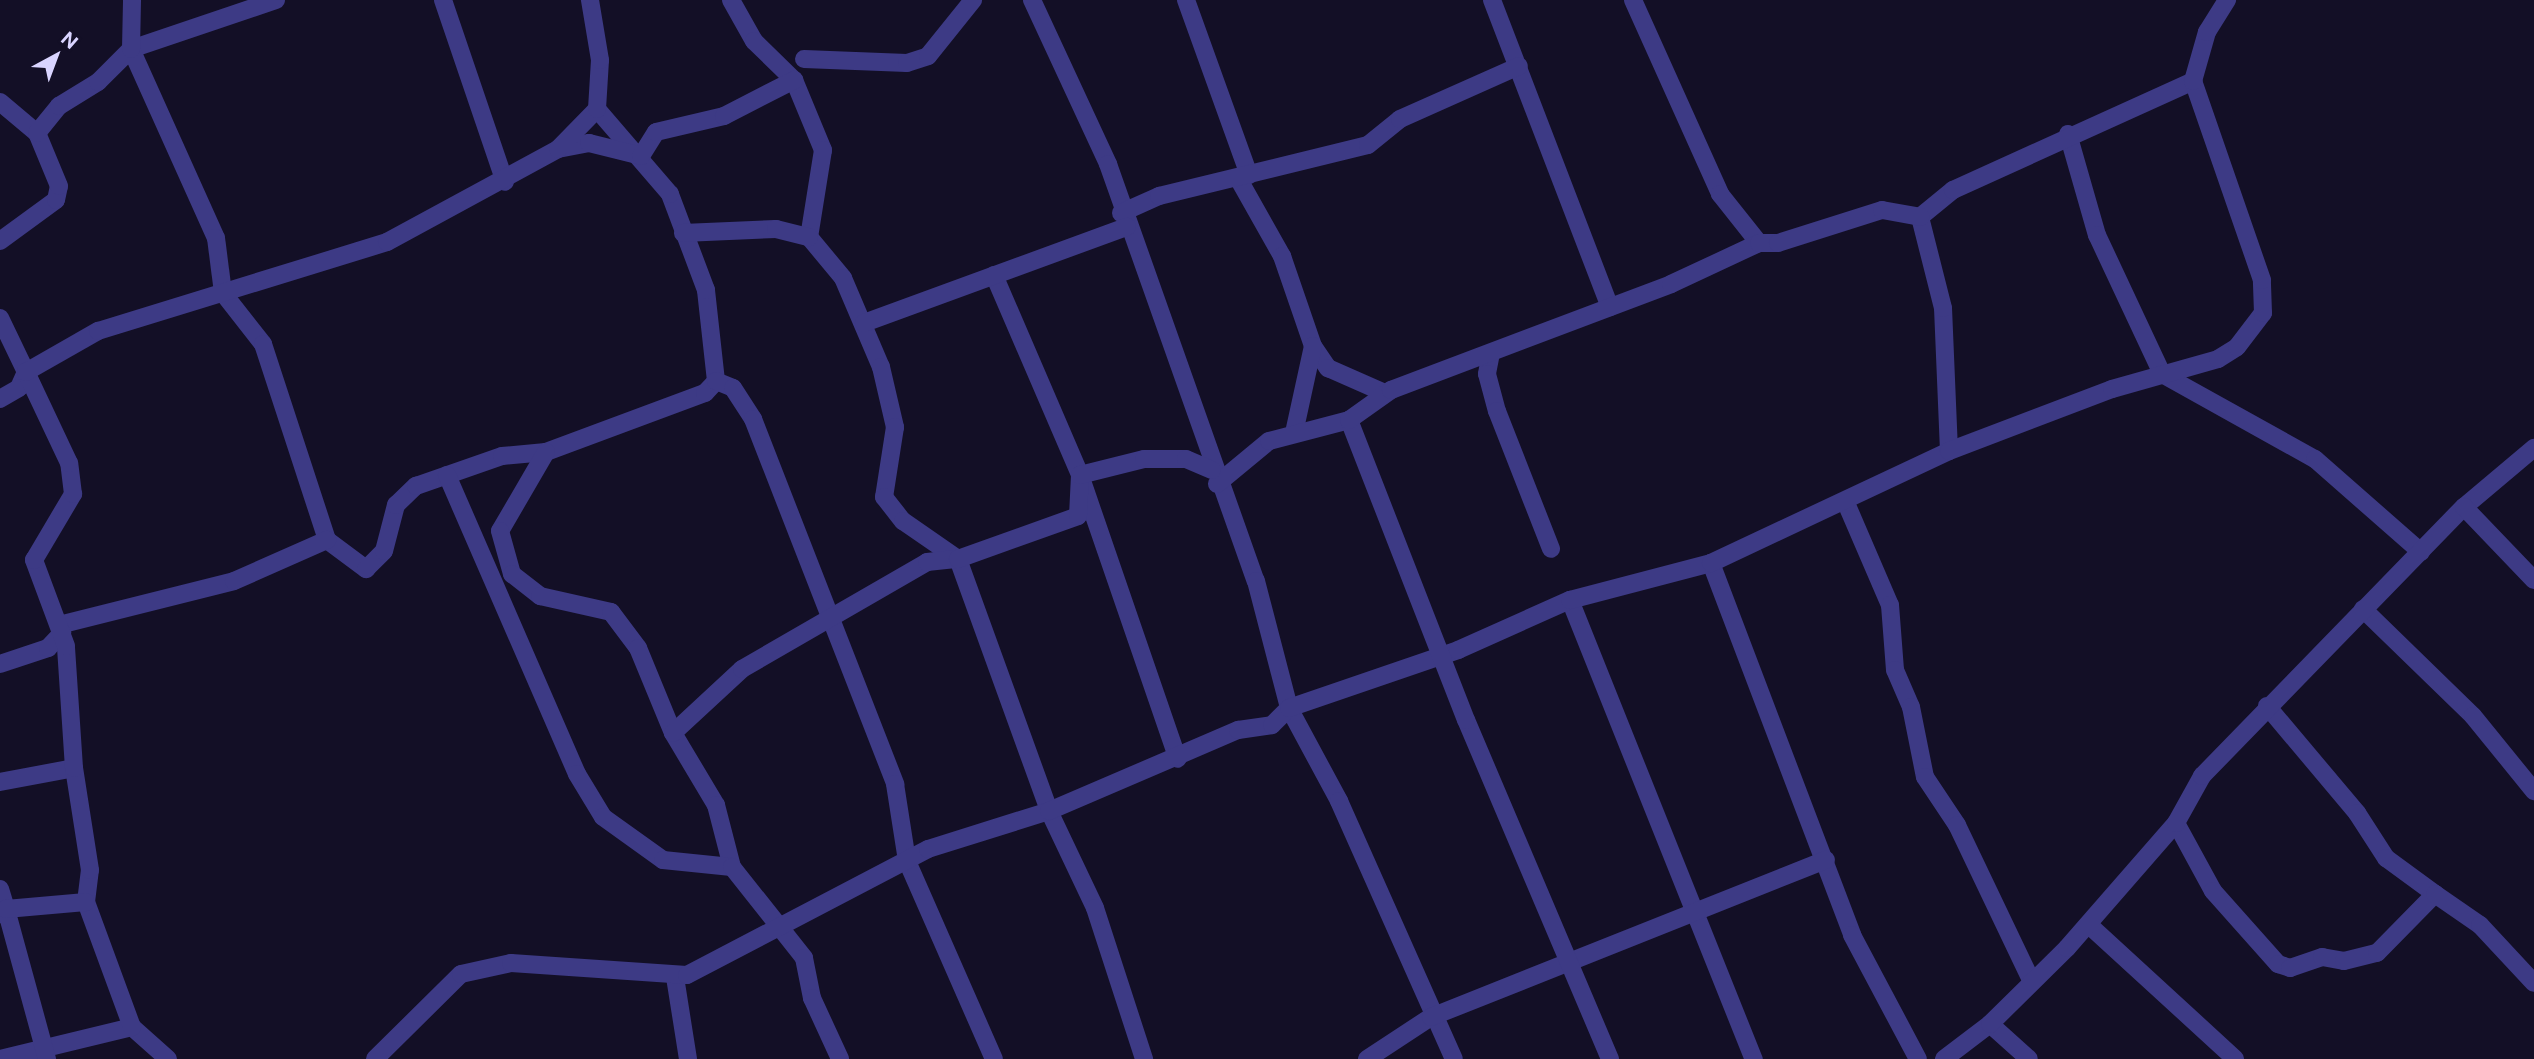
<!DOCTYPE html>
<style>
body{margin:0}
#map{position:relative;width:2534px;height:1059px;overflow:hidden;background:#130f26;font-family:"Public Sans",sans-serif}
div>[style]{position:absolute}
.minor>*{height:18px;margin:-9px;padding:0 9px;transform-origin:9px;border-radius:9px;background:#3d3a85}
span{translate:-50% -50%;white-space:nowrap;text-align:center;line-height:1.15;-webkit-text-stroke:5px #130f26;paint-order:stroke}
.north{position:absolute;left:21px;top:21px;width:70px;height:70px;-webkit-text-stroke:5px #130f26;paint-order:stroke;rotate:41deg;font-size:19px;font-weight:700;line-height:28px;text-align:center;color:#d9d4ff}
.north::after{content:'';display:block;margin:auto;width:24px;height:32px;background:#d9d4ff;clip-path:polygon(50% 0,100% 100%,50% 72%,0 100%)}
</style>
<div id="map">
<div class="minor">
<i style="left:276px;top:0;width:153px;rotate:161.3deg"></i>
<i style="left:131px;top:49px;width:207px;rotate:65.8deg"></i>
<i style="left:216px;top:238px;width:55px;rotate:82.7deg"></i>
<i style="left:223px;top:293px;width:65px;rotate:51.9deg"></i>
<i style="left:263px;top:344px;width:206px;rotate:71.9deg"></i>
<i style="left:327px;top:540px;width:49px;rotate:36.6deg"></i>
<i style="left:366px;top:569px;width:25px;rotate:-45deg"></i>
<i style="left:384px;top:551px;width:48px;rotate:-75.4deg"></i>
<i style="left:396px;top:505px;width:28px;rotate:-44deg"></i>
<i style="left:416px;top:486px;width:91px;rotate:-19.2deg"></i>
<i style="left:502px;top:456px;width:44px;rotate:-5.2deg"></i>
<i style="left:546px;top:452px;width:170px;rotate:-20.4deg"></i>
<i style="left:705px;top:393px;width:16px;rotate:-47deg"></i>
<i style="left:716px;top:381px;width:92px;rotate:-96.3deg"></i>
<i style="left:706px;top:290px;width:103px;rotate:-110.6deg"></i>
<i style="left:670px;top:194px;width:112px;rotate:-130.7deg"></i>
<i style="left:443px;top:0;width:192px;rotate:71.2deg"></i>
<i style="left:731px;top:0;width:47px;rotate:60.7deg"></i>
<i style="left:754px;top:41px;width:56px;rotate:44.3deg"></i>
<i style="left:794px;top:80px;width:76px;rotate:67.5deg"></i>
<i style="left:823px;top:150px;width:88px;rotate:99.1deg"></i>
<i style="left:809px;top:237px;width:53px;rotate:50.3deg"></i>
<i style="left:843px;top:278px;width:97px;rotate:66.9deg"></i>
<i style="left:881px;top:367px;width:62px;rotate:76.9deg"></i>
<i style="left:895px;top:427px;width:71px;rotate:98.9deg"></i>
<i style="left:884px;top:497px;width:31px;rotate:52deg"></i>
<i style="left:903px;top:521px;width:67px;rotate:34.6deg"></i>
<i style="left:958px;top:559px;width:268px;rotate:70.1deg"></i>
<i style="left:1049px;top:811px;width:107px;rotate:64.6deg"></i>
<i style="left:1095px;top:908px;width:159px;rotate:72deg"></i>
<i style="left:1032px;top:0;width:181px;rotate:65.1deg"></i>
<i style="left:1108px;top:164px;width:442px;rotate:70.5deg"></i>
<i style="left:1256px;top:581px;width:131px;rotate:75.4deg"></i>
<i style="left:1289px;top:708px;width:106px;rotate:61.7deg"></i>
<i style="left:1339px;top:801px;width:282px;rotate:66deg"></i>
<i style="left:1186px;top:0;width:186px;rotate:70.2deg"></i>
<i style="left:1492px;top:0;width:329px;rotate:69deg"></i>
<i style="left:1633px;top:0;width:213px;rotate:65.8deg"></i>
<i style="left:1720px;top:194px;width:63px;rotate:51.5deg"></i>
<i style="left:804px;top:59px;width:103px;rotate:2.2deg"></i>
<i style="left:907px;top:63px;width:22px;rotate:-18deg"></i>
<i style="left:928px;top:56px;width:72px;rotate:-51.2deg"></i>
<i style="left:0;top:102px;width:48px;rotate:40deg"></i>
<i style="left:2068px;top:134px;width:105px;rotate:74deg"></i>
<i style="left:2097px;top:235px;width:153px;rotate:64.9deg"></i>
<i style="left:2162px;top:374px;width:175px;rotate:29.1deg"></i>
<i style="left:2315px;top:459px;width:141px;rotate:41.3deg"></i>
<i style="left:558px;top:149px;width:32px;rotate:-11deg"></i>
<i style="left:589px;top:143px;width:54px;rotate:14deg"></i>
<i style="left:641px;top:156px;width:28px;rotate:-58deg"></i>
<i style="left:656px;top:132px;width:70px;rotate:-13.2deg"></i>
<i style="left:724px;top:116px;width:79px;rotate:-27.2deg"></i>
<i style="left:1238px;top:178px;width:90px;rotate:60.6deg"></i>
<i style="left:1282px;top:256px;width:95px;rotate:71deg"></i>
<i style="left:1313px;top:346px;width:27px;rotate:56deg"></i>
<i style="left:1328px;top:368px;width:62px;rotate:23.7deg"></i>
<i style="left:1121px;top:213px;width:42px;rotate:-24.1deg"></i>
<i style="left:1159px;top:196px;width:215px;rotate:-13.7deg"></i>
<i style="left:1368px;top:145px;width:41px;rotate:-39.1deg"></i>
<i style="left:1400px;top:119px;width:130px;rotate:-24deg"></i>
<i style="left:683px;top:233px;width:93px;rotate:-2.5deg"></i>
<i style="left:776px;top:229px;width:34px;rotate:14deg"></i>
<i style="left:0;top:241px;width:69px;rotate:-36.2deg"></i>
<i style="left:56px;top:200px;width:14px;rotate:-78deg"></i>
<i style="left:59px;top:186px;width:57px;rotate:-112.5deg"></i>
<i style="left:37px;top:133px;width:35px;rotate:-51deg"></i>
<i style="left:59px;top:106px;width:46px;rotate:-31.6deg"></i>
<i style="left:98px;top:82px;width:47px;rotate:-45deg"></i>
<i style="left:131px;top:49px;width:49px;rotate:-88.8deg"></i>
<i style="left:994px;top:275px;width:218px;rotate:66.7deg"></i>
<i style="left:1080px;top:475px;width:300px;rotate:71deg"></i>
<i style="left:0;top:318px;width:60px;rotate:64.3deg"></i>
<i style="left:26px;top:372px;width:17px;rotate:114deg"></i>
<i style="left:19px;top:388px;width:22px;rotate:150deg"></i>
<i style="left:864px;top:323px;width:280px;rotate:-20.1deg"></i>
<i style="left:1491px;top:353px;width:21px;rotate:101deg"></i>
<i style="left:1487px;top:374px;width:38px;rotate:75deg"></i>
<i style="left:1497px;top:411px;width:148px;rotate:68.6deg"></i>
<i style="left:716px;top:381px;width:18px;rotate:22deg"></i>
<i style="left:733px;top:388px;width:37px;rotate:57deg"></i>
<i style="left:753px;top:419px;width:392px;rotate:68.7deg"></i>
<i style="left:895px;top:784px;width:78px;rotate:81.1deg"></i>
<i style="left:907px;top:861px;width:216px;rotate:66.3deg"></i>
<i style="left:1294px;top:433px;width:89px;rotate:-77.7deg"></i>
<i style="left:1949px;top:451px;width:143px;rotate:-92.4deg"></i>
<i style="left:1943px;top:308px;width:94px;rotate:-104.2deg"></i>
<i style="left:1920px;top:217px;width:43px;rotate:-39.3deg"></i>
<i style="left:1953px;top:190px;width:264px;rotate:-24.4deg"></i>
<i style="left:546px;top:452px;width:91px;rotate:120.2deg"></i>
<i style="left:500px;top:531px;width:45px;rotate:74.4deg"></i>
<i style="left:512px;top:574px;width:36px;rotate:38deg"></i>
<i style="left:540px;top:596px;width:73px;rotate:12.7deg"></i>
<i style="left:611px;top:612px;width:45px;rotate:53.1deg"></i>
<i style="left:638px;top:648px;width:92px;rotate:67.6deg"></i>
<i style="left:673px;top:733px;width:84px;rotate:59.2deg"></i>
<i style="left:716px;top:805px;width:64px;rotate:75.5deg"></i>
<i style="left:447px;top:475px;width:326px;rotate:66.5deg"></i>
<i style="left:577px;top:774px;width:50px;rotate:58.8deg"></i>
<i style="left:603px;top:817px;width:74px;rotate:35.6deg"></i>
<i style="left:663px;top:860px;width:69px;rotate:5.8deg"></i>
<i style="left:732px;top:867px;width:116px;rotate:51.6deg"></i>
<i style="left:804px;top:958px;width:41px;rotate:78.7deg"></i>
<i style="left:812px;top:998px;width:67px;rotate:65.3deg"></i>
<i style="left:1217px;top:484px;width:67px;rotate:-39.6deg"></i>
<i style="left:1269px;top:441px;width:83px;rotate:-14.7deg"></i>
<i style="left:1846px;top:503px;width:111px;rotate:66.7deg"></i>
<i style="left:1890px;top:605px;width:65px;rotate:85.6deg"></i>
<i style="left:1895px;top:670px;width:40px;rotate:66.6deg"></i>
<i style="left:1911px;top:707px;width:71px;rotate:78.7deg"></i>
<i style="left:1925px;top:777px;width:58px;rotate:56.3deg"></i>
<i style="left:1957px;top:825px;width:172px;rotate:64.5deg"></i>
<i style="left:2464px;top:507px;width:92px;rotate:-40.1deg"></i>
<i style="left:1711px;top:563px;width:398px;rotate:69.2deg"></i>
<i style="left:1852px;top:935px;width:140px;rotate:62deg"></i>
<i style="left:1570px;top:600px;width:495px;rotate:68.2deg"></i>
<i style="left:2363px;top:609px;width:153px;rotate:44.2deg"></i>
<i style="left:2473px;top:716px;width:97px;rotate:50.9deg"></i>
<i style="left:59px;top:625px;width:180px;rotate:-14.1deg"></i>
<i style="left:234px;top:581px;width:102px;rotate:-23.8deg"></i>
<i style="left:0;top:664px;width:51px;rotate:-18.4deg"></i>
<i style="left:48px;top:648px;width:21px;rotate:-47deg"></i>
<i style="left:2267px;top:706px;width:140px;rotate:49.9deg"></i>
<i style="left:2357px;top:813px;width:54px;rotate:57.2deg"></i>
<i style="left:2386px;top:858px;width:61px;rotate:36.3deg"></i>
<i style="left:673px;top:733px;width:94px;rotate:-42.8deg"></i>
<i style="left:742px;top:669px;width:214px;rotate:-30deg"></i>
<i style="left:927px;top:562px;width:31px;rotate:-6deg"></i>
<i style="left:958px;top:559px;width:127px;rotate:-19.7deg"></i>
<i style="left:1078px;top:516px;width:41px;rotate:-87.2deg"></i>
<i style="left:1080px;top:475px;width:66px;rotate:-14deg"></i>
<i style="left:1144px;top:459px;width:42px"></i>
<i style="left:1186px;top:459px;width:28px;rotate:23deg"></i>
<i style="left:0;top:782px;width:75px;rotate:-10.7deg"></i>
<i style="left:2176px;top:823px;width:77px;rotate:61.4deg"></i>
<i style="left:2213px;top:891px;width:98px;rotate:48.3deg"></i>
<i style="left:2278px;top:964px;width:13px;rotate:18deg"></i>
<i style="left:2290px;top:968px;width:34px;rotate:-19deg"></i>
<i style="left:2322px;top:957px;width:22px;rotate:10deg"></i>
<i style="left:2344px;top:961px;width:34px;rotate:-14deg"></i>
<i style="left:2377px;top:953px;width:83px;rotate:-45.5deg"></i>
<i style="left:2435px;top:894px;width:55px;rotate:34.6deg"></i>
<i style="left:2480px;top:925px;width:79px;rotate:47deg"></i>
<i style="left:0;top:889px;width:21px;rotate:73deg"></i>
<i style="left:6px;top:909px;width:8px;rotate:140deg"></i>
<i style="left:2089px;top:925px;width:198px;rotate:42.5deg"></i>
<i style="left:675px;top:977px;width:83px;rotate:81deg"></i>
<i style="left:1990px;top:1024px;width:52px;rotate:41.9deg"></i>
<i style="left:132px;top:1027px;width:48px;rotate:41.6deg"></i>
<i style="left:0;top:1059px;width:136px;rotate:-13.6deg"></i>
<i style="left:132px;top:1027px;width:133px;rotate:-110.2deg"></i>
<i style="left:86px;top:902px;width:32px;rotate:-83deg"></i>
<i style="left:90px;top:870px;width:103px;rotate:-98.9deg"></i>
<i style="left:74px;top:768px;width:122px;rotate:-93.8deg"></i>
<i style="left:66px;top:646px;width:92px;rotate:-110.4deg"></i>
<i style="left:34px;top:560px;width:77px;rotate:-59.4deg"></i>
<i style="left:73px;top:494px;width:31px;rotate:-97deg"></i>
<i style="left:69px;top:463px;width:101px;rotate:-115.3deg"></i>
<i style="left:26px;top:372px;width:83px;rotate:-29.7deg"></i>
<i style="left:98px;top:331px;width:302px;rotate:-17.1deg"></i>
<i style="left:387px;top:242px;width:195px;rotate:-28.5deg"></i>
<i style="left:558px;top:149px;width:56px;rotate:-45.7deg"></i>
<i style="left:597px;top:109px;width:49px;rotate:-86.5deg"></i>
<i style="left:600px;top:60px;width:61px;rotate:-99.5deg"></i>
<i style="left:47px;top:1059px;width:156px;rotate:-105.3deg"></i>
<i style="left:6px;top:909px;width:80px;rotate:-5deg"></i>
<i style="left:375px;top:1059px;width:121px;rotate:-44.7deg"></i>
<i style="left:461px;top:974px;width:51px;rotate:-12.4deg"></i>
<i style="left:511px;top:963px;width:176px;rotate:3.9deg"></i>
<i style="left:687px;top:975px;width:272px;rotate:-27.6deg"></i>
<i style="left:928px;top:849px;width:127px;rotate:-17.4deg"></i>
<i style="left:1049px;top:811px;width:206px;rotate:-23.2deg"></i>
<i style="left:1238px;top:730px;width:34px;rotate:-8deg"></i>
<i style="left:1272px;top:725px;width:24px;rotate:-45deg"></i>
<i style="left:1289px;top:708px;width:179px;rotate:-18.9deg"></i>
<i style="left:1458px;top:650px;width:123px;rotate:-24.1deg"></i>
<i style="left:1570px;top:600px;width:146px;rotate:-14.7deg"></i>
<i style="left:1711px;top:563px;width:263px;rotate:-25.2deg"></i>
<i style="left:1949px;top:451px;width:174px;rotate:-20.8deg"></i>
<i style="left:2112px;top:389px;width:110px;rotate:-15.8deg"></i>
<i style="left:2218px;top:359px;width:22px;rotate:-32deg"></i>
<i style="left:2237px;top:347px;width:43px;rotate:-52.6deg"></i>
<i style="left:2263px;top:313px;width:33px;rotate:-92deg"></i>
<i style="left:2262px;top:280px;width:211px;rotate:-109.1deg"></i>
<i style="left:2193px;top:81px;width:51px;rotate:-74.1deg"></i>
<i style="left:2207px;top:32px;width:38px;rotate:-58deg"></i>
<i style="left:1367px;top:1059px;width:77px;rotate:-33.3deg"></i>
<i style="left:1431px;top:1017px;width:425px;rotate:-21.7deg"></i>
<i style="left:1610px;top:1059px;width:368px;rotate:-113deg"></i>
<i style="left:1466px;top:720px;width:322px;rotate:-111.3deg"></i>
<i style="left:1349px;top:420px;width:52px;rotate:-35.5deg"></i>
<i style="left:1391px;top:390px;width:299px;rotate:-20.7deg"></i>
<i style="left:1671px;top:284px;width:97px;rotate:-25deg"></i>
<i style="left:1759px;top:243px;width:19px"></i>
<i style="left:1778px;top:243px;width:109px;rotate:-17.6deg"></i>
<i style="left:1882px;top:210px;width:39px;rotate:10deg"></i>
<i style="left:1944px;top:1059px;width:58px;rotate:-37.3deg"></i>
<i style="left:1990px;top:1024px;width:108px;rotate:-44.6deg"></i>
<i style="left:2067px;top:948px;width:166px;rotate:-48.9deg"></i>
<i style="left:2176px;top:823px;width:54px;rotate:-61deg"></i>
<i style="left:2202px;top:776px;width:376px;rotate:-45.8deg"></i>
<i style="left:2464px;top:507px;width:101px;rotate:46.2deg"></i>
</div>
<div class="north">N</div>
</div>
